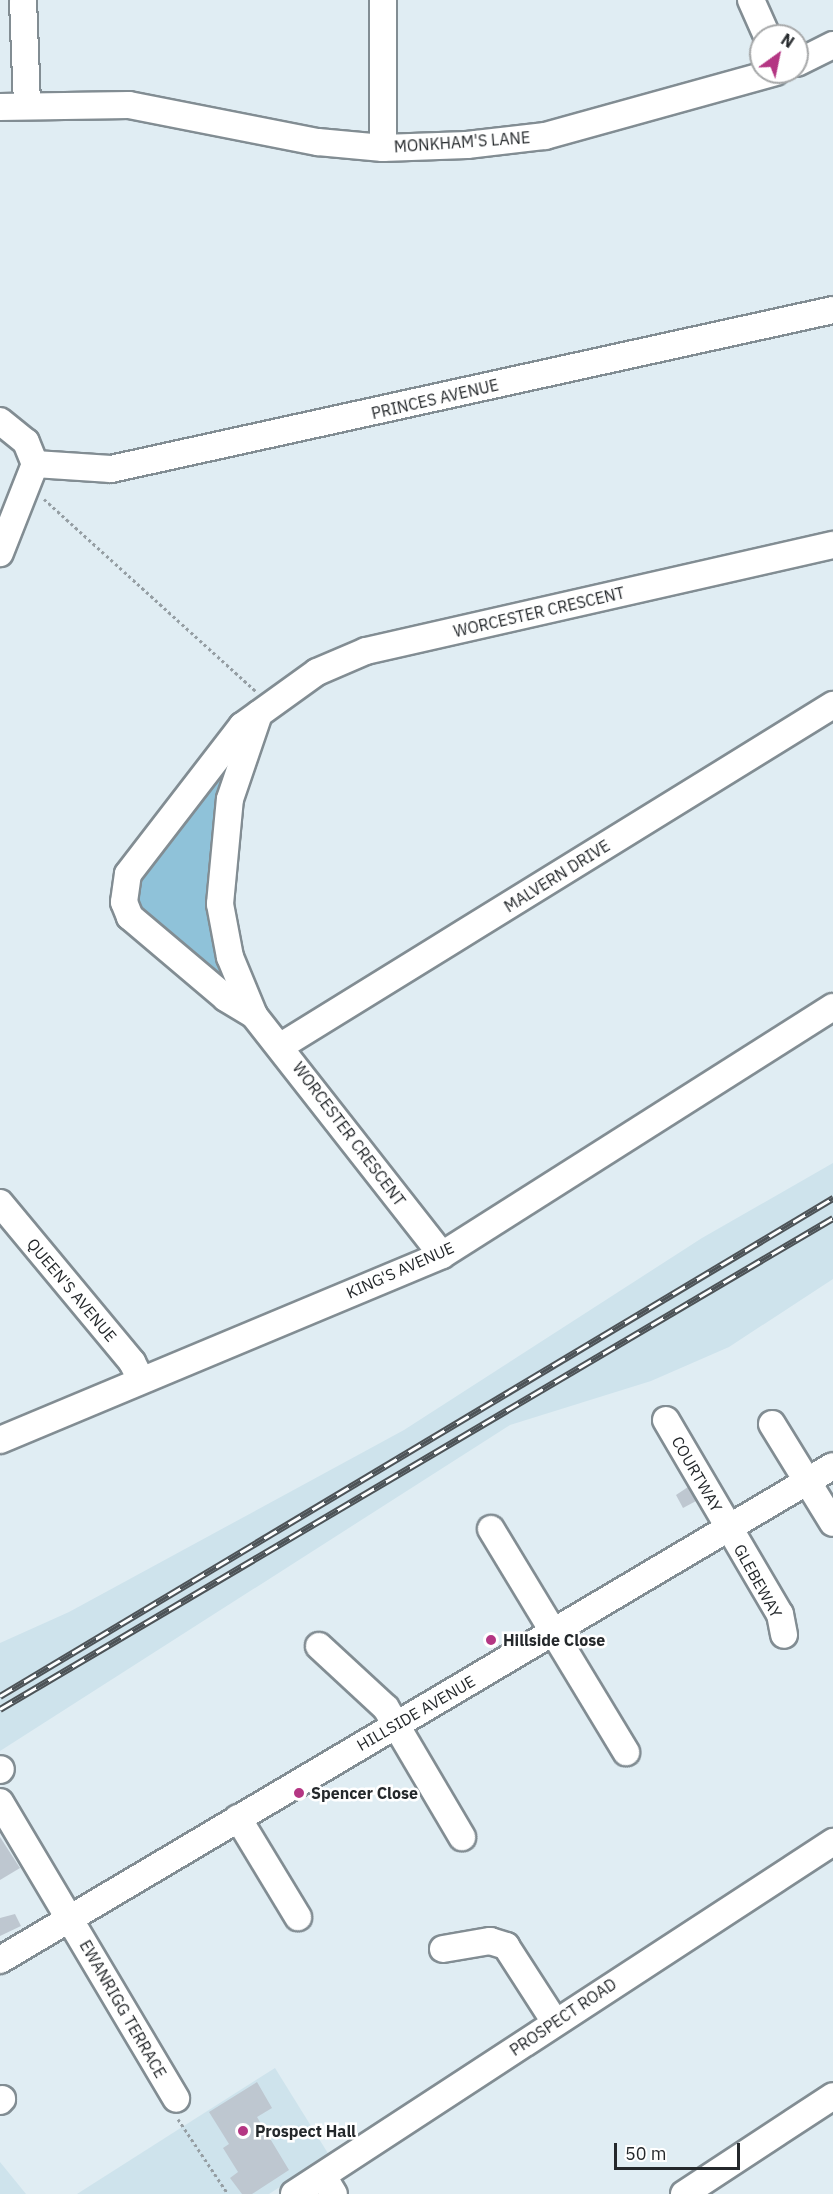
<!DOCTYPE html>
<style>
body{margin:0}
#map{position:relative;width:833px;height:2194px;overflow:hidden;background:#e0edf3;font-family:"IBM Plex Sans",sans-serif}
div>[style]{position:absolute}
.built>*{inset:0;background:#cee3ec}
.green>*{inset:0;background:#8fc2d9}
.building>*{inset:0;background:#bec7d0}
.path>*{height:3px;margin-top:-1.5px;transform-origin:0;background:repeating-linear-gradient(90deg,#959ea3 0 3px,transparent 0 6px)}
.roads{filter:drop-shadow(2px 0 #828d93) drop-shadow(-2px 0 #828d93) drop-shadow(0 2px #828d93) drop-shadow(0 -2px #828d93)}
.minor>*{height:26px;margin:-13px;padding:0 13px;transform-origin:13px;border-radius:13px;background:#fff}
.rail>*{height:7px;margin-top:-3.5px;transform-origin:0;background:repeating-linear-gradient(90deg,#fff 0 14px,#4d5357 0 28px);box-sizing:border-box;border-block:2px solid #4d5357}
.dots>*{width:16px;height:16px;translate:-50% -50%;box-sizing:border-box;border:3px solid #fff;border-radius:50%}
span{translate:-50% -50%;white-space:nowrap;text-align:center;line-height:1.15;-webkit-text-stroke:5px #fff;paint-order:stroke}
.street-label{font-size:16px;color:#24282b}
.poi-label{font-size:16px;color:#24282b;font-weight:700}
.left{translate:0 -50%;text-align:left}
.north{position:absolute;left:749px;top:24px;width:60px;height:60px;box-sizing:border-box;background:#fff;border:2px solid #a7a9aa;border-radius:50%;rotate:33deg;font-size:16px;font-weight:700;line-height:24px;text-align:center;color:#24282b}
.north::after{content:'';display:block;margin:auto;width:21px;height:27px;background:#b43683;clip-path:polygon(50% 0,100% 100%,50% 72%,0 100%)}
.scale{position:absolute;left:614px;top:2143px;width:126px;height:27px;box-sizing:border-box;border:3px solid #24282b;border-top:0;padding-left:8px;font-size:18px;line-height:21px;white-space:nowrap;color:#24282b;-webkit-text-stroke:4px #fff;paint-order:stroke}
</style>
<div id="map">
<div class="built">
<i style="clip-path:polygon(833px 1163px,833px 1279px,729px 1347px,651px 1381px,510px 1425px,0 1751px,0 1643px,69px 1612px,404px 1430px,702px 1238px)"></i>
<i style="clip-path:polygon(275px 2068px,329px 2155px,269px 2194px,77px 2194px)"></i>
<i style="clip-path:polygon(0 2162px,26px 2194px,0 2194px)"></i>
</div>
<div class="green">
<i style="clip-path:polygon(246px 729px,221px 815px,239px 994px,134px 910px,138px 871px)"></i>
</div>
<div class="building">
<i style="clip-path:polygon(688px 1487px,696px 1501px,683px 1508px,676px 1495px)"></i>
<i style="clip-path:polygon(0 1837px,20px 1868px,0 1880px)"></i>
<i style="clip-path:polygon(15px 1914px,21px 1926px,0 1936px,0 1918px)"></i>
<i style="clip-path:polygon(257px 2082px,272px 2108px,257px 2117px,289px 2170px,252px 2194px,242px 2194px,230px 2178px,238px 2172px,223px 2148px,229px 2144px,209px 2112px)"></i>
</div>
<div class="path">
<i style="left:44px;top:499px;width:287px;rotate:42.2deg"></i>
<i style="left:178px;top:2119px;width:90px;rotate:56.3deg"></i>
</div>
<div class="roads">
<div class="minor">
<i style="left:23px;top:0;width:105px;rotate:87.8deg"></i>
<i style="left:751px;top:0;width:39px;rotate:66deg"></i>
<i style="left:797px;top:63px;width:40px;rotate:-26.6deg"></i>
<i style="left:0;top:107px;width:129px;rotate:-0.9deg"></i>
<i style="left:129px;top:105px;width:193px;rotate:11.1deg"></i>
<i style="left:318px;top:142px;width:65px;rotate:5.3deg"></i>
<i style="left:383px;top:148px;width:84px;rotate:-2deg"></i>
<i style="left:467px;top:145px;width:79px;rotate:-6.6deg"></i>
<i style="left:545px;top:136px;width:239px;rotate:-15.5deg"></i>
<i style="left:383px;top:148px;width:148px;rotate:-90deg"></i>
<i style="left:0;top:421px;width:33px;rotate:39deg"></i>
<i style="left:26px;top:442px;width:24px;rotate:68deg"></i>
<i style="left:35px;top:464px;width:96px;rotate:111.5deg"></i>
<i style="left:35px;top:464px;width:76px;rotate:3.8deg"></i>
<i style="left:111px;top:469px;width:739px;rotate:-12.42deg"></i>
<i style="left:254px;top:1015px;width:63px;rotate:-112.5deg"></i>
<i style="left:230px;top:957px;width:54px;rotate:-100.7deg"></i>
<i style="left:220px;top:904px;width:105px;rotate:-84.6deg"></i>
<i style="left:230px;top:799px;width:90px;rotate:-71.2deg"></i>
<i style="left:281px;top:1046px;width:649px;rotate:-31.71deg"></i>
<i style="left:0;top:1203px;width:207px;rotate:50.3deg"></i>
<i style="left:132px;top:1362px;width:18px;rotate:63deg"></i>
<i style="left:442px;top:1255px;width:305px;rotate:-128.1deg"></i>
<i style="left:254px;top:1015px;width:33px;rotate:-149deg"></i>
<i style="left:226px;top:998px;width:126px;rotate:-139.8deg"></i>
<i style="left:130px;top:917px;width:16px;rotate:-112deg"></i>
<i style="left:124px;top:902px;width:28px;rotate:-82deg"></i>
<i style="left:128px;top:874px;width:187px;rotate:-52.4deg"></i>
<i style="left:242px;top:726px;width:92px;rotate:-35.8deg"></i>
<i style="left:317px;top:672px;width:53px;rotate:-23.2deg"></i>
<i style="left:366px;top:651px;width:479px;rotate:-12.8deg"></i>
<i style="left:666px;top:1420px;width:225px;rotate:59.6deg"></i>
<i style="left:780px;top:1614px;width:21px;rotate:79deg"></i>
<i style="left:772px;top:1424px;width:116px;rotate:58.4deg"></i>
<i style="left:0;top:1440px;width:479px;rotate:-22.7deg"></i>
<i style="left:442px;top:1255px;width:463px;rotate:-32.4deg"></i>
<i style="left:491px;top:1529px;width:261px;rotate:58.8deg"></i>
<i style="left:319px;top:1646px;width:91px;rotate:42.8deg"></i>
<i style="left:386px;top:1708px;width:150px;rotate:59.5deg"></i>
<i style="left:0;top:1770px;width:1px;rotate:-45deg"></i>
<i style="left:0;top:1802px;width:345px;rotate:59.3deg"></i>
<i style="left:238px;top:1818px;width:116px;rotate:58.8deg"></i>
<i style="left:443px;top:1949px;width:48px;rotate:-9.7deg"></i>
<i style="left:490px;top:1941px;width:17px;rotate:17deg"></i>
<i style="left:506px;top:1946px;width:90px;rotate:57.2deg"></i>
<i style="left:0;top:1960px;width:968px;rotate:-30.67deg"></i>
<i style="left:0;top:2101px;width:3px;rotate:-45deg"></i>
<i style="left:323px;top:2176px;width:21px;rotate:59deg"></i>
<i style="left:294px;top:2194px;width:644px;rotate:-33.15deg"></i>
<i style="left:684px;top:2194px;width:178px;rotate:-33.3deg"></i>
</div>
</div>
<div class="rail">
<i style="left:0;top:1696px;width:971px;rotate:-30.87deg"></i>
<i style="left:0;top:1709px;width:967px;rotate:-30.52deg"></i>
</div>
<div class="dots">
<i style="left:491px;top:1640px;background:#b43683"></i>
<i style="left:299px;top:1793px;background:#b43683"></i>
<i style="left:243px;top:2131px;background:#b43683"></i>
</div>
<div class="street-label">
<span style="left:462px;top:142px;rotate:-4deg">MONKHAM'S LANE</span>
<span style="left:435px;top:399px;rotate:-13deg">PRINCES AVENUE</span>
<span style="left:539px;top:612px;rotate:-13deg">WORCESTER CRESCENT</span>
<span style="left:557px;top:876px;rotate:-32deg">MALVERN DRIVE</span>
<span style="left:349px;top:1134px;rotate:53deg">WORCESTER CRESCENT</span>
<span style="left:400px;top:1270px;rotate:-24deg">KING'S AVENUE</span>
<span style="left:72px;top:1290px;rotate:50deg">QUEEN'S AVENUE</span>
<span style="left:697px;top:1474px;rotate:60deg">COURTWAY</span>
<span style="left:758px;top:1581px;rotate:61deg">GLEBEWAY</span>
<span style="left:416px;top:1713px;rotate:-30deg">HILLSIDE AVENUE</span>
<span style="left:123px;top:2009px;rotate:60deg">EWANRIGG TERRACE</span>
<span style="left:563px;top:2017px;rotate:-34deg">PROSPECT ROAD</span>
</div>
<div class="poi-label">
<span class="left" style="left:503px;top:1640px">Hillside Close</span>
<span class="left" style="left:311px;top:1793px">Spencer Close</span>
<span class="left" style="left:255px;top:2131px">Prospect Hall</span>
</div>
<div class="north">N</div>
<div class="scale">50 m</div>
</div>
